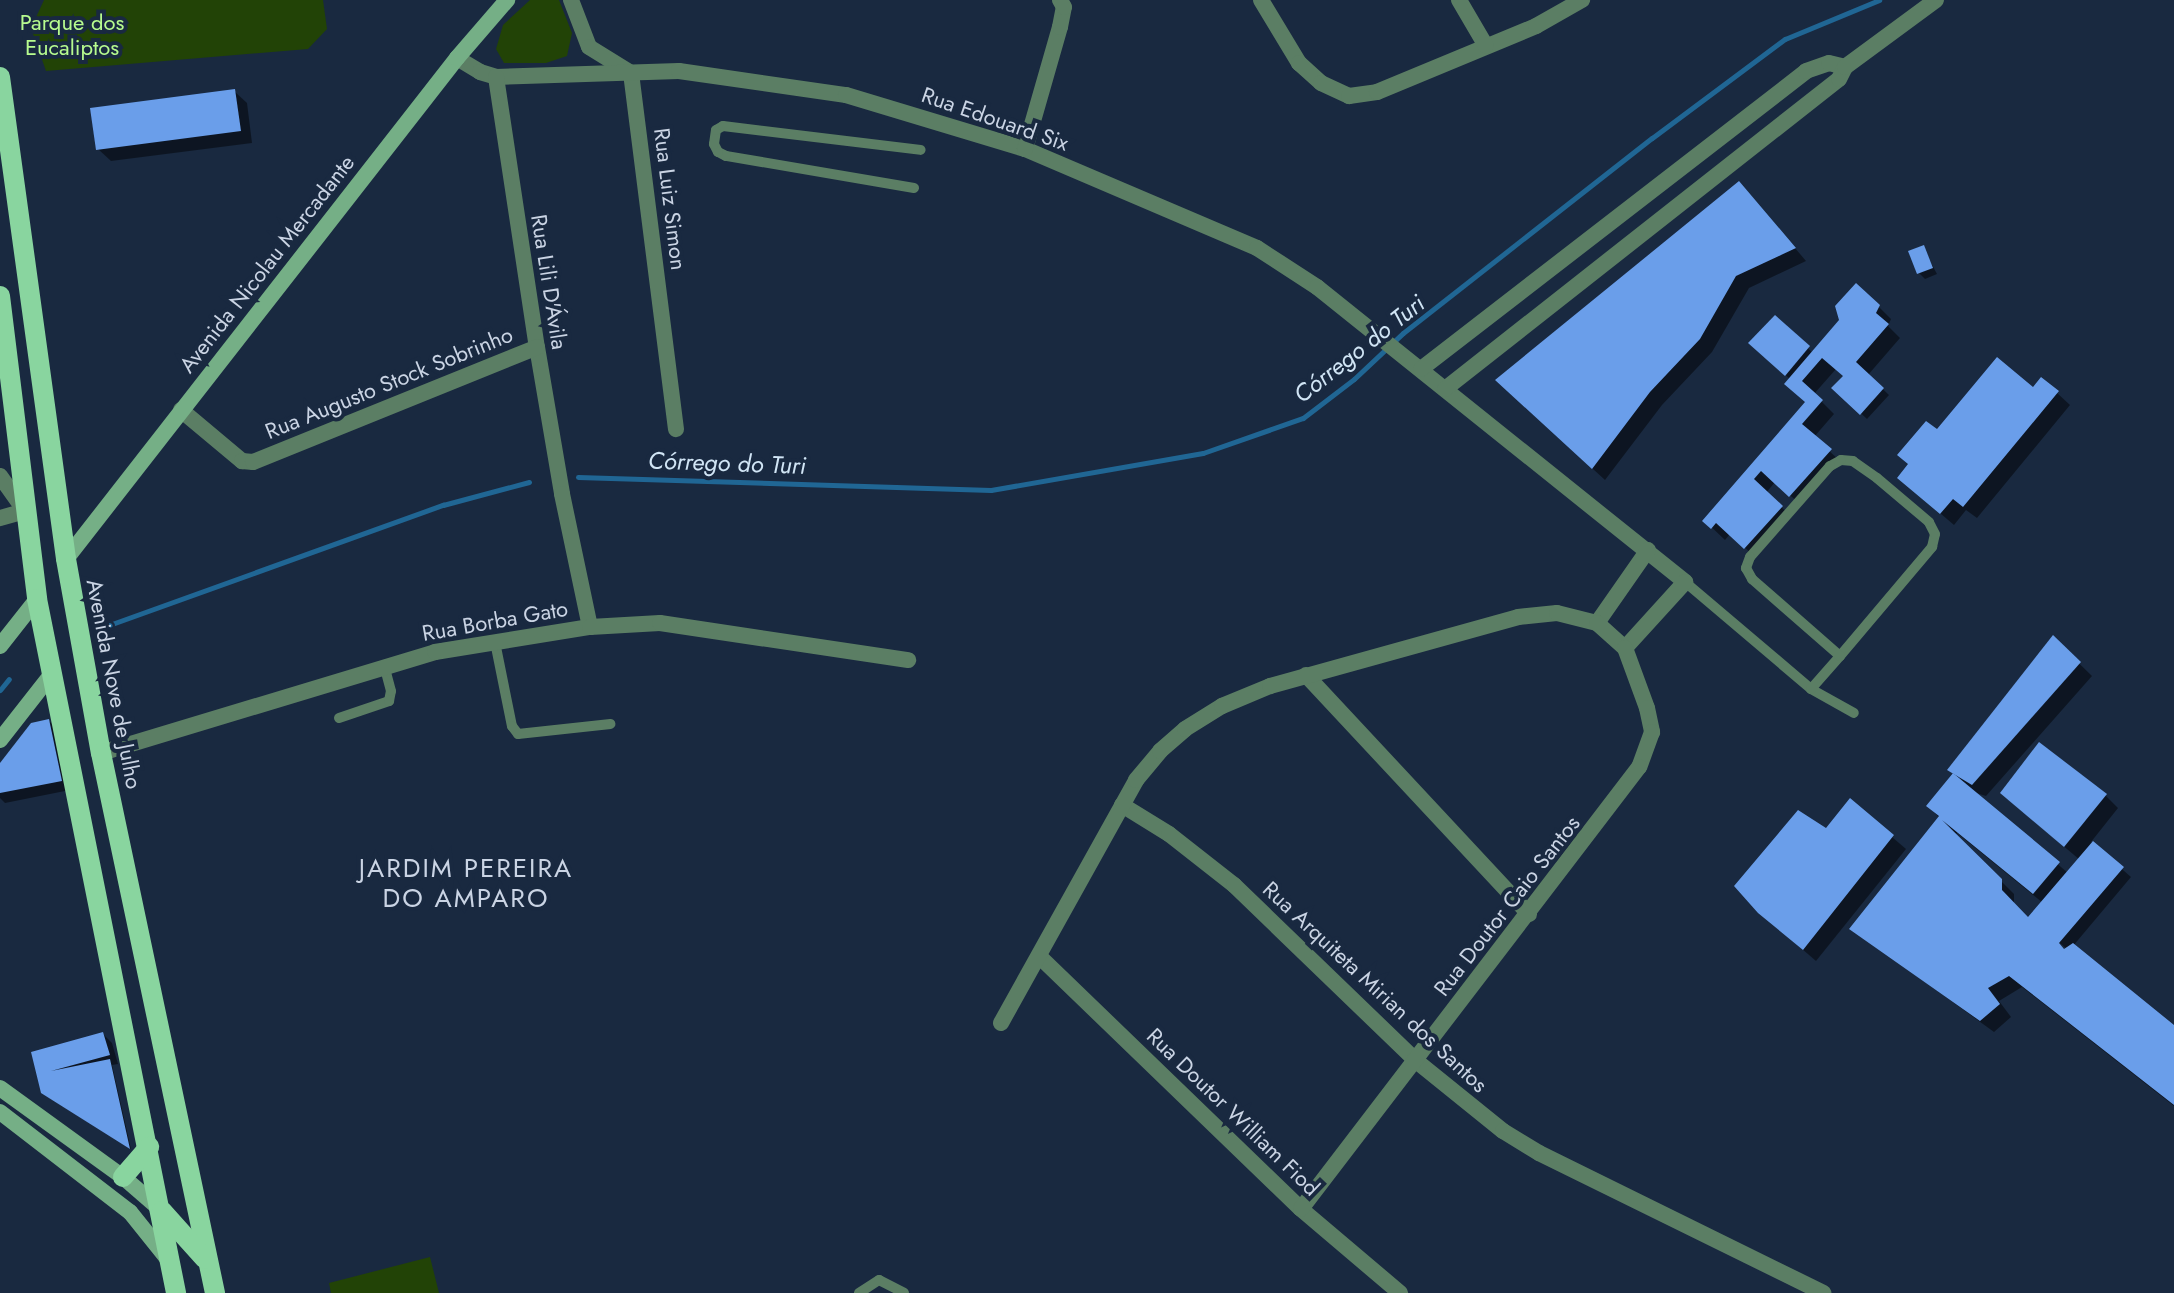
<!DOCTYPE html>
<meta charset="utf-8">
<style>
body{margin:0}
#map{position:relative;width:2174px;height:1293px;overflow:hidden;background:#192940;font-family:Jost,sans-serif}
div>[style]{position:absolute}
.green>*{inset:0;background:#224306}
.shadow>*{inset:0;background:#0007}
.stream>*{height:5px;margin:-2.5px;padding:0 2.5px;transform-origin:2.5px;border-radius:2.5px;background:#206694}
.building>*{inset:0;background:#6a9eea}
.service>*{height:10px;margin:-5px;padding:0 5px;transform-origin:5px;border-radius:5px;background:#5b7e64}
.minor>*{height:16px;margin:-8px;padding:0 8px;transform-origin:8px;border-radius:8px;background:#5b7e64}
.secondary>*{height:16px;margin:-8px;padding:0 8px;transform-origin:8px;border-radius:8px;background:#75af86}
.primary>*{height:20px;margin:-10px;padding:0 10px;transform-origin:10px;border-radius:10px;background:#89d59f}
span{translate:-50% -50%;white-space:nowrap;text-align:center;line-height:1.15;-webkit-text-stroke:8px #192940;paint-order:stroke}
.park-label{font-size:22px;color:#b7fb8f}
.street-label{font-size:22px;color:#cad4e4}
.water-label{font-size:24px;color:#d1e5f5;font-style:italic}
.quarter-label{font-size:26px;color:#cad4e4;letter-spacing:2px}
</style>
<div id="map">
<div class="green">
<i style="clip-path:polygon(44px 0,323px 0,327px 29px,308px 49px,46px 71px,31px 28px)"></i>
<i style="clip-path:polygon(530px 0,559px 0,572px 33px,567px 56px,546px 63px,504px 63px,496px 49px,503px 25px)"></i>
<i style="clip-path:polygon(430px 1257px,439px 1293px,331px 1293px,329px 1283px)"></i>
</div>
<div class="shadow">
<i style="clip-path:polygon(234px 91px,247px 103px,252px 143px,111px 161px,98px 149px)"></i>
<i style="clip-path:polygon(1751px 196px,1806px 261px,1749px 288px,1712px 352px,1662px 405px,1605px 480px,1510px 393px)"></i>
<i style="clip-path:polygon(1923px 248px,1937px 274px,1925px 279px,1919px 273px)"></i>
<i style="clip-path:polygon(1878px 306px,1891px 319px,1888px 326px,1900px 338px,1868px 375px,1889px 395px,1867px 419px,1834px 388px,1845px 377px,1836px 369px,1814px 394px,1834px 414px,1814px 437px,1839px 460px,1800px 504px,1775px 482px,1766px 493px,1791px 516px,1754px 556px,1730px 534px,1725px 540px,1705px 521px,1807px 403px,1790px 379px,1760px 352px,1775px 318px,1813px 353px)"></i>
<i style="clip-path:polygon(2042px 379px,2070px 405px,1977px 518px,1966px 510px,1954px 525px,1899px 478px,1937px 432px,2033px 389px)"></i>
<i style="clip-path:polygon(evenodd,2053px 638px,2092px 676px,1986px 796px,1973px 792px,2068px 873px,2080px 860px,2015px 805px,2105px 795px,2118px 808px,2091px 842px,2131px 877px,2073px 946px,2174px 1027px,2174px 1106px,2022px 987px,1999px 1001px,2011px 1017px,1994px 1032px,1852px 929px,1940px 818px,1928px 806px,2053px 638px,1957px 833px,2043px 903px,2029px 919px,2014px 904px,2014px 894px,1955px 835px,1957px 833px,2053px 638px,2055px 939px,2067px 949px,2063px 951px,2055px 939px)"></i>
<i style="clip-path:polygon(49px 721px,58px 730px,70px 790px,5px 803px,0 798px,0 766px)"></i>
<i style="clip-path:polygon(1850px 801px,1906px 849px,1816px 961px,1759px 912px)"></i>
<i style="clip-path:polygon(103px 1034px,112px 1043px,118px 1064px,112px 1065px,131px 1149px,45px 1095px,39px 1075px)"></i>
</div>
<div class="stream">
<i style="left:578px;top:477px;width:413px;rotate:1.8deg"></i>
<i style="left:991px;top:490px;width:215px;rotate:-9.9deg"></i>
<i style="left:1203px;top:453px;width:106px;rotate:-19.3deg"></i>
<i style="left:1303px;top:418px;width:64px;rotate:-37.4deg"></i>
<i style="left:1354px;top:379px;width:67px;rotate:-43.2deg"></i>
<i style="left:1403px;top:333px;width:316px;rotate:-38.1deg"></i>
<i style="left:1652px;top:138px;width:166px;rotate:-36.7deg"></i>
<i style="left:1785px;top:39px;width:102px;rotate:-22.5deg"></i>
<i style="left:98px;top:629px;width:367px;rotate:-19.8deg"></i>
<i style="left:443px;top:505px;width:89px;rotate:-15deg"></i>
<i style="left:0;top:690px;width:14px;rotate:-51deg"></i>
</div>
<div class="building">
<i style="clip-path:polygon(235px 89px,241px 131px,96px 150px,90px 108px)"></i>
<i style="clip-path:polygon(1739px 181px,1796px 248px,1736px 276px,1700px 339px,1650px 392px,1592px 469px,1495px 380px)"></i>
<i style="clip-path:polygon(1924px 245px,1933px 268px,1917px 274px,1908px 251px)"></i>
<i style="clip-path:polygon(1856px 283px,1880px 305px,1876px 313px,1889px 324px,1856px 362px,1884px 388px,1860px 415px,1831px 388px,1843px 376px,1822px 358px,1802px 381px,1823px 400px,1802px 424px,1832px 449px,1789px 497px,1761px 471px,1754px 479px,1783px 506px,1744px 549px,1716px 523px,1711px 529px,1702px 521px,1805px 402px,1784px 384px,1839px 320px,1835px 306px)"></i>
<i style="clip-path:polygon(1775px 315px,1810px 346px,1785px 376px,1748px 343px)"></i>
<i style="clip-path:polygon(1997px 357px,2033px 387px,2041px 377px,2059px 391px,1963px 507px,1953px 499px,1940px 514px,1897px 478px,1908px 464px,1897px 455px,1926px 421px,1937px 429px)"></i>
<i style="clip-path:polygon(2053px 635px,2081px 662px,1972px 785px,1947px 770px)"></i>
<i style="clip-path:polygon(49px 719px,62px 781px,0 793px,0 763px,31px 723px)"></i>
<i style="clip-path:polygon(2039px 742px,2107px 794px,2064px 847px,2000px 793px)"></i>
<i style="clip-path:polygon(1953px 773px,2060px 862px,2033px 894px,1942px 820px,2002px 879px,2002px 890px,2028px 917px,2093px 841px,2124px 867px,2059px 943px,2064px 949px,2073px 943px,2174px 1025px,2174px 1105px,2009px 976px,1988px 988px,2000px 1004px,1980px 1021px,1849px 929px,1939px 816px,1926px 806px)"></i>
<i style="clip-path:polygon(1850px 798px,1894px 835px,1803px 950px,1758px 913px,1734px 886px,1798px 810px,1826px 828px)"></i>
<i style="clip-path:polygon(103px 1032px,110px 1055px,51px 1071px,110px 1059px,130px 1149px,41px 1093px,31px 1052px)"></i>
</div>
<div class="service">
<i style="left:914px;top:188px;width:191px;rotate:-170.3deg"></i>
<i style="left:726px;top:156px;width:9px;rotate:-153deg"></i>
<i style="left:718px;top:152px;width:9px;rotate:-117deg"></i>
<i style="left:714px;top:144px;width:14px;rotate:-82deg"></i>
<i style="left:716px;top:130px;width:8px;rotate:-30deg"></i>
<i style="left:723px;top:126px;width:199px;rotate:6.9deg"></i>
<i style="left:1685px;top:582px;width:165px;rotate:40.3deg"></i>
<i style="left:1811px;top:689px;width:49px;rotate:29.2deg"></i>
<i style="left:495px;top:642px;width:86px;rotate:78.6deg"></i>
<i style="left:512px;top:726px;width:10px;rotate:53deg"></i>
<i style="left:518px;top:734px;width:93px;rotate:-6.2deg"></i>
<i style="left:1811px;top:689px;width:44px;rotate:-48.7deg"></i>
<i style="left:1840px;top:656px;width:143px;rotate:-49.8deg"></i>
<i style="left:1932px;top:547px;width:13px;rotate:-77deg"></i>
<i style="left:1935px;top:534px;width:13px;rotate:-117deg"></i>
<i style="left:1929px;top:522px;width:68px;rotate:-139.8deg"></i>
<i style="left:1877px;top:478px;width:29px;rotate:-145deg"></i>
<i style="left:1853px;top:461px;width:12px;rotate:-175deg"></i>
<i style="left:1841px;top:460px;width:13px;rotate:151deg"></i>
<i style="left:1830px;top:466px;width:121px;rotate:131.3deg"></i>
<i style="left:1750px;top:557px;width:12px;rotate:110deg"></i>
<i style="left:1746px;top:568px;width:13px;rotate:61deg"></i>
<i style="left:1752px;top:579px;width:117px;rotate:41.2deg"></i>
<i style="left:339px;top:718px;width:53px;rotate:-18.8deg"></i>
<i style="left:389px;top:701px;width:10px;rotate:-79deg"></i>
<i style="left:391px;top:691px;width:24px;rotate:-105deg"></i>
<i style="left:859px;top:1293px;width:24px;rotate:-33deg"></i>
<i style="left:879px;top:1280px;width:28px;rotate:27deg"></i>
</div>
<div class="minor">
<i style="left:571px;top:0;width:50px;rotate:69deg"></i>
<i style="left:589px;top:47px;width:49px;rotate:31.8deg"></i>
<i style="left:631px;top:73px;width:359px;rotate:82.8deg"></i>
<i style="left:1261px;top:0;width:74px;rotate:58.9deg"></i>
<i style="left:1299px;top:63px;width:30px;rotate:42deg"></i>
<i style="left:1321px;top:83px;width:31px;rotate:25deg"></i>
<i style="left:1349px;top:96px;width:28px;rotate:-8deg"></i>
<i style="left:1377px;top:92px;width:172px;rotate:-22.5deg"></i>
<i style="left:1536px;top:26px;width:53px;rotate:-29.5deg"></i>
<i style="left:1459px;top:0;width:53px;rotate:59.6deg"></i>
<i style="left:457px;top:58px;width:27px;rotate:31deg"></i>
<i style="left:480px;top:72px;width:17px;rotate:17deg"></i>
<i style="left:496px;top:77px;width:183px;rotate:-1.9deg"></i>
<i style="left:679px;top:71px;width:169px;rotate:8.2deg"></i>
<i style="left:846px;top:95px;width:187px;rotate:16.8deg"></i>
<i style="left:1025px;top:149px;width:252px;rotate:23.1deg"></i>
<i style="left:1257px;top:248px;width:72px;rotate:33deg"></i>
<i style="left:1317px;top:287px;width:472px;rotate:38.7deg"></i>
<i style="left:1685px;top:582px;width:89px;rotate:132.3deg"></i>
<i style="left:496px;top:77px;width:273px;rotate:81.4deg"></i>
<i style="left:537px;top:347px;width:149px;rotate:80.3deg"></i>
<i style="left:562px;top:494px;width:136px;rotate:78.1deg"></i>
<i style="left:1025px;top:149px;width:127px;rotate:-74deg"></i>
<i style="left:1060px;top:27px;width:20px;rotate:-79deg"></i>
<i style="left:1064px;top:7px;width:8px;rotate:-120deg"></i>
<i style="left:1421px;top:369px;width:487px;rotate:-37.7deg"></i>
<i style="left:1806px;top:71px;width:24px;rotate:-19deg"></i>
<i style="left:1829px;top:63px;width:16px;rotate:14deg"></i>
<i style="left:1445px;top:389px;width:501px;rotate:-38.2deg"></i>
<i style="left:1839px;top:79px;width:13px;rotate:-63deg"></i>
<i style="left:1845px;top:67px;width:113px;rotate:-36.4deg"></i>
<i style="left:181px;top:410px;width:80px;rotate:39.9deg"></i>
<i style="left:242px;top:461px;width:11px;rotate:5deg"></i>
<i style="left:253px;top:462px;width:306px;rotate:-22deg"></i>
<i style="left:0;top:476px;width:43px;rotate:54.5deg"></i>
<i style="left:25px;top:511px;width:26px;rotate:164deg"></i>
<i style="left:1597px;top:623px;width:89px;rotate:-55.1deg"></i>
<i style="left:1306px;top:675px;width:327px;rotate:47deg"></i>
<i style="left:101px;top:753px;width:349px;rotate:-16.8deg"></i>
<i style="left:435px;top:652px;width:157px;rotate:-9.2deg"></i>
<i style="left:590px;top:627px;width:70px;rotate:-3.3deg"></i>
<i style="left:660px;top:623px;width:251px;rotate:8.5deg"></i>
<i style="left:1122px;top:805px;width:55px;rotate:31.7deg"></i>
<i style="left:1169px;top:834px;width:83px;rotate:38.1deg"></i>
<i style="left:1234px;top:885px;width:252px;rotate:44deg"></i>
<i style="left:1415px;top:1060px;width:113px;rotate:38.9deg"></i>
<i style="left:1503px;top:1131px;width:42px;rotate:31.4deg"></i>
<i style="left:1539px;top:1153px;width:317px;rotate:26.2deg"></i>
<i style="left:1041px;top:958px;width:361px;rotate:44deg"></i>
<i style="left:1301px;top:1209px;width:130px;rotate:40.3deg"></i>
<i style="left:1001px;top:1023px;width:278px;rotate:-60.9deg"></i>
<i style="left:1136px;top:780px;width:38px;rotate:-50deg"></i>
<i style="left:1160px;top:751px;width:33px;rotate:-41deg"></i>
<i style="left:1185px;top:729px;width:44px;rotate:-31.9deg"></i>
<i style="left:1222px;top:706px;width:52px;rotate:-22.6deg"></i>
<i style="left:1270px;top:686px;width:257px;rotate:-15.5deg"></i>
<i style="left:1518px;top:617px;width:39px;rotate:-6deg"></i>
<i style="left:1557px;top:613px;width:41px;rotate:14deg"></i>
<i style="left:1597px;top:623px;width:38px;rotate:42deg"></i>
<i style="left:1625px;top:648px;width:64px;rotate:69.9deg"></i>
<i style="left:1647px;top:708px;width:25px;rotate:78deg"></i>
<i style="left:1652px;top:732px;width:37px;rotate:110deg"></i>
<i style="left:1639px;top:767px;width:556px;rotate:127.41deg"></i>
</div>
<div class="secondary">
<i style="left:66px;top:559px;width:636px;rotate:-52.03deg"></i>
<i style="left:457px;top:58px;width:77px;rotate:-49.2deg"></i>
<i style="left:0;top:646px;width:60px;rotate:-51.8deg"></i>
<i style="left:0;top:740px;width:83px;rotate:-51.9deg"></i>
<i style="left:0;top:1088px;width:152px;rotate:35.9deg"></i>
<i style="left:123px;top:1177px;width:50px;rotate:41deg"></i>
<i style="left:0;top:1112px;width:164px;rotate:37.6deg"></i>
<i style="left:130px;top:1212px;width:58px;rotate:51.3deg"></i>
</div>
<div class="primary">
<i style="left:0;top:77px;width:486px;rotate:82.2deg"></i>
<i style="left:66px;top:559px;width:197px;rotate:79.8deg"></i>
<i style="left:101px;top:753px;width:552px;rotate:78.08deg"></i>
<i style="left:0;top:296px;width:305px;rotate:83deg"></i>
<i style="left:37px;top:599px;width:708px;rotate:78.67deg"></i>
<i style="left:123px;top:1177px;width:40px;rotate:-49deg"></i>
<i style="left:162px;top:1211px;width:64px;rotate:48.1deg"></i>
</div>
<div class="park-label">
<span style="left:72px;top:35px">Parque dos<br>Eucaliptos</span>
</div>
<div class="street-label">
<span style="left:995px;top:119px;rotate:19deg">Rua Edouard Six</span>
<span style="left:670px;top:199px;rotate:83deg">Rua Luiz Simon</span>
<span style="left:267px;top:264px;rotate:-52deg">Avenida Nicolau Mercadante</span>
<span style="left:549px;top:282px;rotate:81deg">Rua Lili D'Ávila</span>
<span style="left:389px;top:383px;rotate:-22deg">Rua Augusto Stock Sobrinho</span>
<span style="left:495px;top:621px;rotate:-10deg">Rua Borba Gato</span>
<span style="left:114px;top:684px;rotate:79deg">Avenida Nove de Julho</span>
<span style="left:1507px;top:906px;rotate:-52deg">Rua Doutor Caio Santos</span>
<span style="left:1375px;top:987px;rotate:43deg">Rua Arquiteta Mirian dos Santos</span>
<span style="left:1233px;top:1112px;rotate:44deg">Rua Doutor William Fiod</span>
</div>
<div class="water-label">
<span style="left:1359px;top:349px;rotate:-38deg">Córrego do Turi</span>
<span style="left:727px;top:463px;rotate:2deg">Córrego do Turi</span>
</div>
<div class="quarter-label">
<span style="left:466px;top:884px">JARDIM PEREIRA<br>DO AMPARO</span>
</div>
</div>
